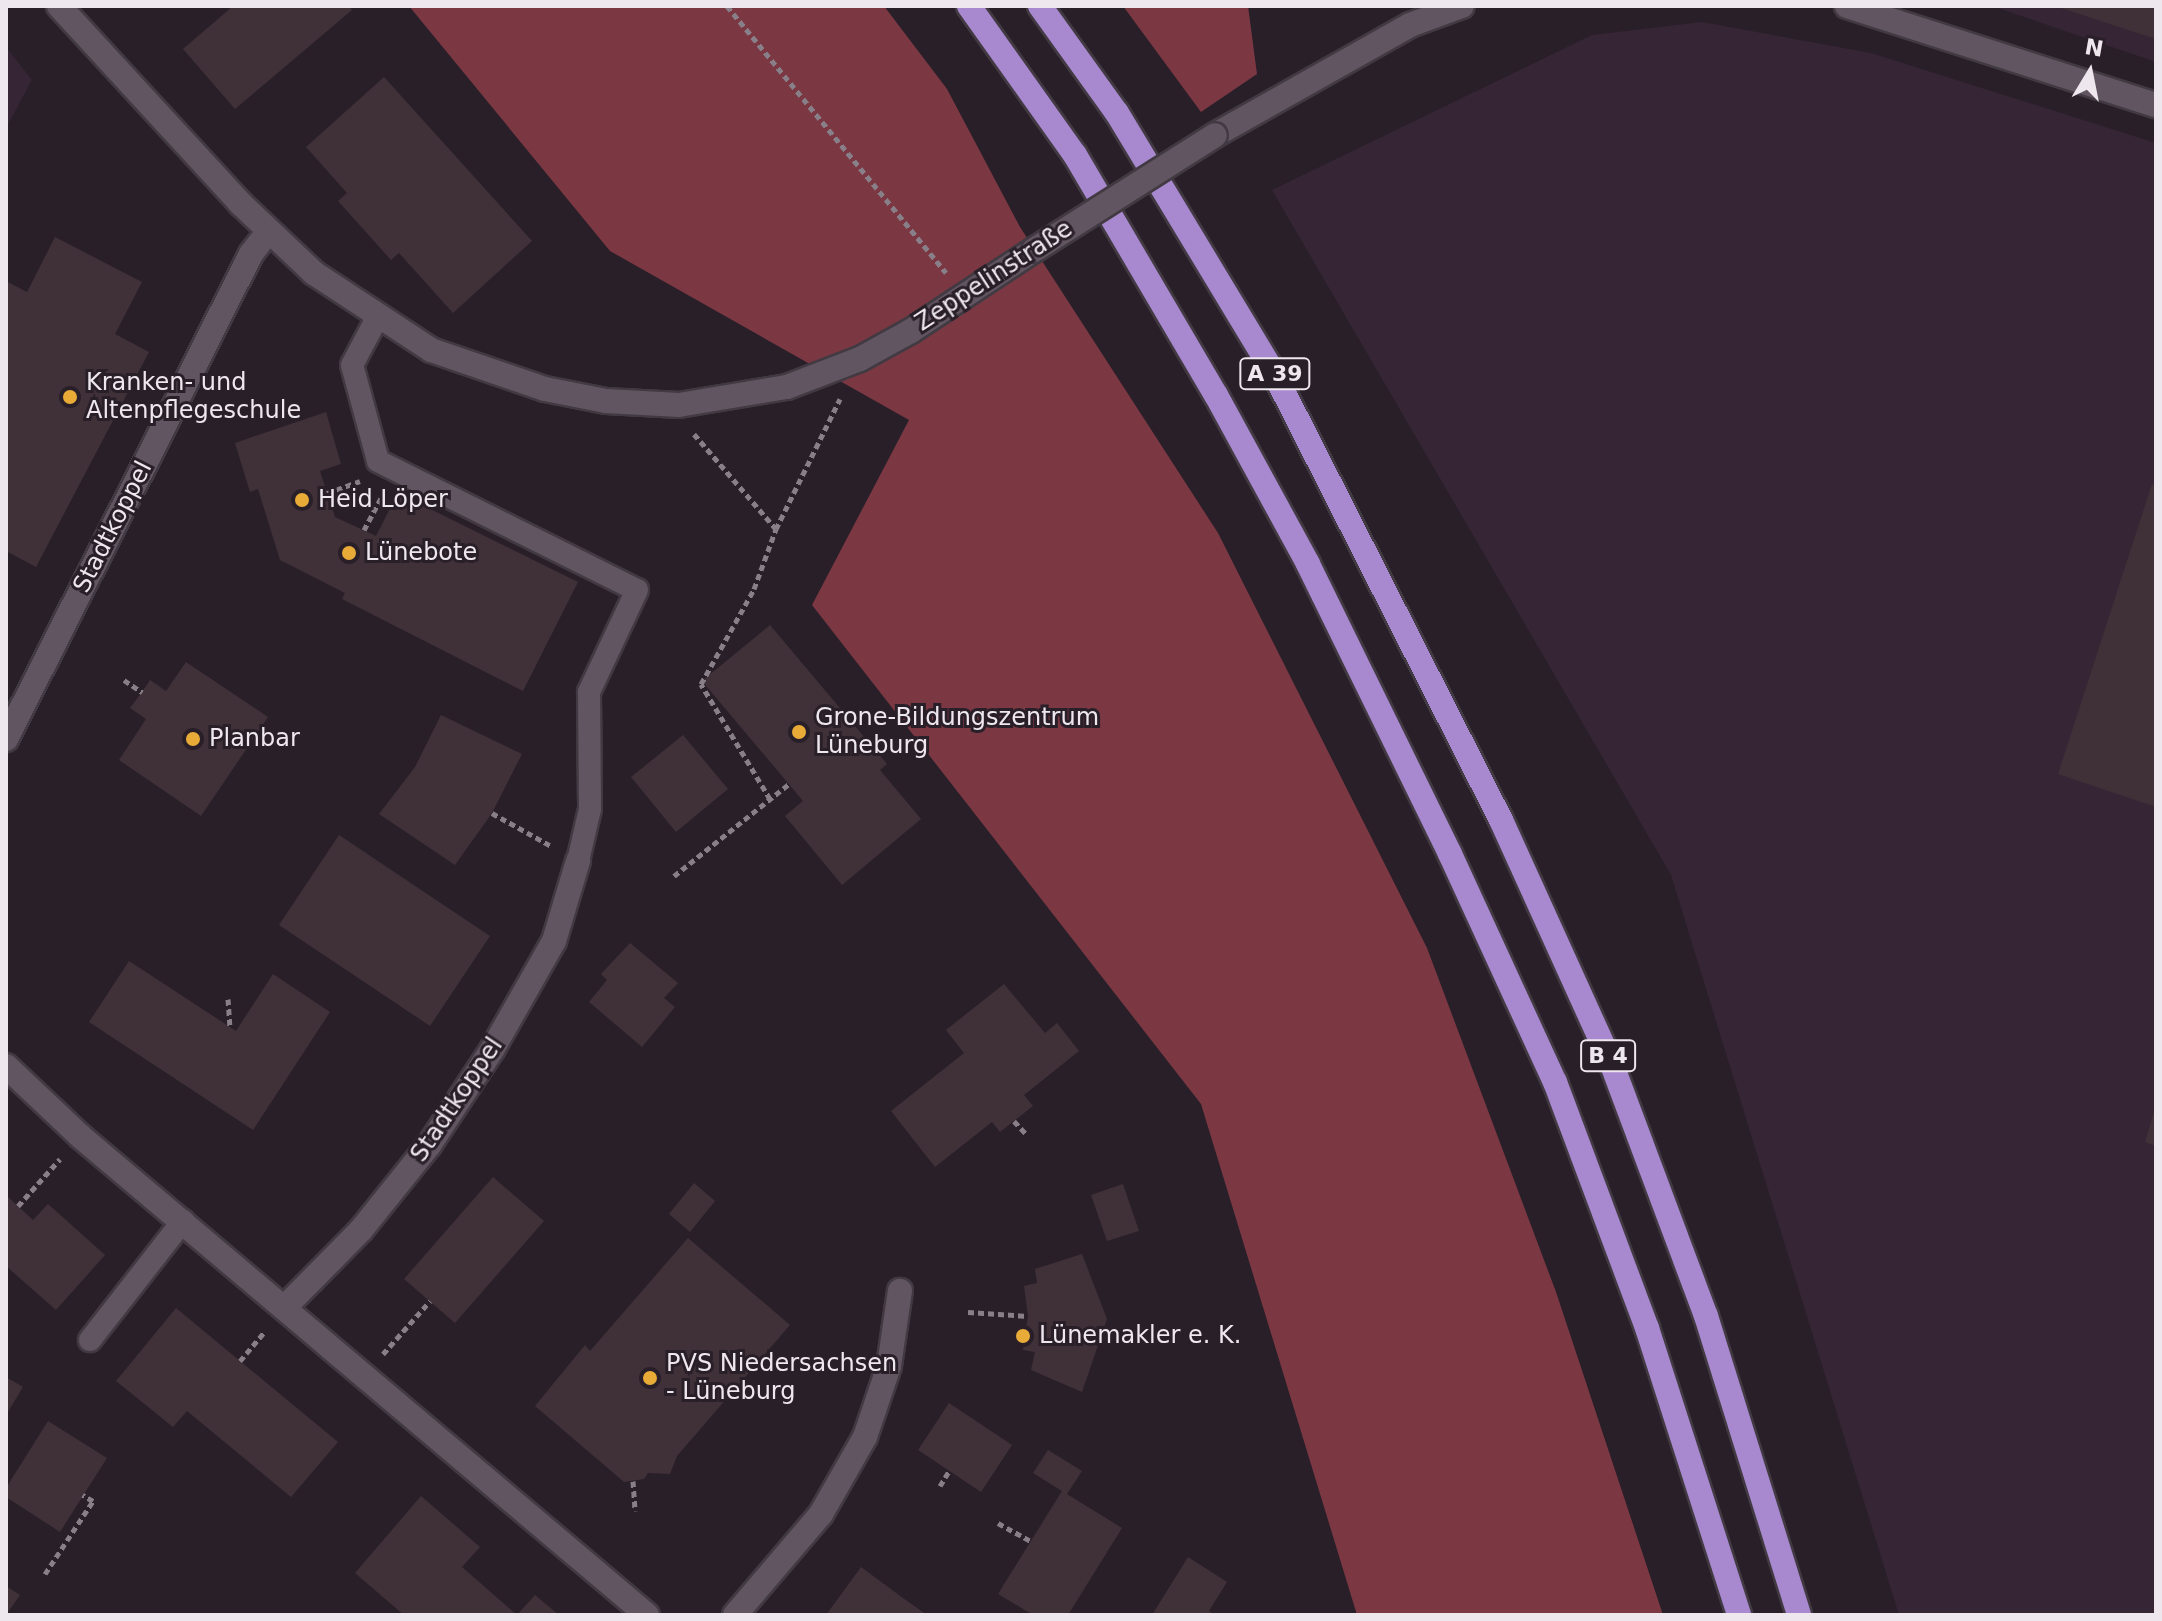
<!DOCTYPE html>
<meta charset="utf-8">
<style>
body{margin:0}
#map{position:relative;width:2162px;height:1621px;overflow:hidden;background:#291f29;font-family:"DejaVu Sans",sans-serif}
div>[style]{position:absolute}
.built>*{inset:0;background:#352535}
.forest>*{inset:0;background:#7b3843}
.building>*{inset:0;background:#403138}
.path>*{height:5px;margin-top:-2.5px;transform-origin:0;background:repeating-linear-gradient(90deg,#887f88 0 6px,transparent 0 10px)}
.roads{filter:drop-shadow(2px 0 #423a42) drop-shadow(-2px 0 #423a42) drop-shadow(0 2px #423a42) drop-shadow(0 -2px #423a42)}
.lane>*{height:22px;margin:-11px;padding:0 11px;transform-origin:11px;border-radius:11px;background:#615561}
.street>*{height:24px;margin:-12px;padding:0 12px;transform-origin:12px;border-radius:12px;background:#615561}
.highway>*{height:24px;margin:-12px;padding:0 12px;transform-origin:12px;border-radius:12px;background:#a888cf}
.bridges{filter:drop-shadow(2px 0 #423a42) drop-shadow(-2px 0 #423a42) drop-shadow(0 2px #423a42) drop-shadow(0 -2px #423a42)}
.street-bridge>*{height:24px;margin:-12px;padding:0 12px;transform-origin:12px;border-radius:12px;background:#615561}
.dots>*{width:22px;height:22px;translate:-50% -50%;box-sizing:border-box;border:4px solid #291f29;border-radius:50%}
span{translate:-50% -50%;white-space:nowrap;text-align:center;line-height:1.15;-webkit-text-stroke:6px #291f29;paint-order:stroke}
.shield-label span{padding:2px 6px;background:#291f29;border:2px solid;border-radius:6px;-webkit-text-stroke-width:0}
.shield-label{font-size:22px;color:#eee7ee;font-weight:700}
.street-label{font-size:24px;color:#eee7ee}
.poi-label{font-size:24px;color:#eee7ee}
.left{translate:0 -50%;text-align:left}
.frame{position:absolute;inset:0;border:8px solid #eee7ee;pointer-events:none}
.north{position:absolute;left:2050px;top:32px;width:80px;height:80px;-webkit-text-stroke:6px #291f29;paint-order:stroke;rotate:10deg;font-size:22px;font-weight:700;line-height:32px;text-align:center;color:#eee7ee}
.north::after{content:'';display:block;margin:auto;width:28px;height:36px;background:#eee7ee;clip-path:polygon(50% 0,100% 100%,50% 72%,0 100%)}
</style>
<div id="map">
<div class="built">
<i style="clip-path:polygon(1992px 6px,2156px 6px,2156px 62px)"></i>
<i style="clip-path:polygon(1702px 22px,1871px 53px,2156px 143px,2156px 1615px,1899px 1615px,1671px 875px,1272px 190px,1592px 35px)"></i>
<i style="clip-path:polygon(6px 47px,32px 80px,6px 128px)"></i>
</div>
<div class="forest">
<i style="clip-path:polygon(409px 6px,884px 6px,947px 89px,1020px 227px,1218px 533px,1427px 948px,1556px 1292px,1663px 1615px,1357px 1615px,1201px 1104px,812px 605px,909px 420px,610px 251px)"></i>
<i style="clip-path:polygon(1123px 6px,1248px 6px,1257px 74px,1201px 112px)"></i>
</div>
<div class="building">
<i style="clip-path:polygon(233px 6px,349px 6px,352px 10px,235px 109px,183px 49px)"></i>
<i style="clip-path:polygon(2058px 6px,2156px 6px,2156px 39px,2058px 7px)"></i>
<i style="clip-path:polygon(384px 77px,532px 241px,453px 313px,399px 253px,391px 260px,365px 231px,338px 201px,347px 193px,306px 147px)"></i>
<i style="clip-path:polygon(55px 237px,142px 282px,115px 334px,149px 352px,36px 567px,6px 551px,6px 281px,27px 292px)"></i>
<i style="clip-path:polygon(326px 412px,341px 464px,320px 471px,335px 517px,376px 536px,398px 493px,578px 582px,523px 691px,342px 599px,345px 593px,280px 560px,258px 489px,250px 492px,235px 443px)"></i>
<i style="clip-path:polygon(2152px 484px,2156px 486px,2156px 807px,2058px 774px)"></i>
<i style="clip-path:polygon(770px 625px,887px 764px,880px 770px,921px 819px,842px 885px,785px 816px,803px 801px,702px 681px)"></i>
<i style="clip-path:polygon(186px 662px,268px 717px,201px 816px,119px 760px,146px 719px,130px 708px,142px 692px,150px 680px,166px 691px)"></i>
<i style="clip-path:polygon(441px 715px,522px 754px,492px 813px,455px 865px,379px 814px,415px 767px)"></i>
<i style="clip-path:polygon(683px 735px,728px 789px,676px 832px,631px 777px)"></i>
<i style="clip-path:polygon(339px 835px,490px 936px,430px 1026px,279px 925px)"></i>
<i style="clip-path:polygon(630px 943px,678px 983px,664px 998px,675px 1007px,642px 1047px,589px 1002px,607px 980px,601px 974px)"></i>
<i style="clip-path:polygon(129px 961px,236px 1031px,273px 974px,330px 1012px,253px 1130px,89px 1022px)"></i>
<i style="clip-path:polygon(1004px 984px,1045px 1033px,1057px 1023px,1079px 1051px,1024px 1095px,1033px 1106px,1014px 1121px,1000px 1132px,992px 1122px,935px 1167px,891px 1111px,964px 1053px,946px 1030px)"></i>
<i style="clip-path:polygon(2155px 1108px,2156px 1108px,2156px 1146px,2145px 1142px)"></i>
<i style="clip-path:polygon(493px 1177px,544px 1221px,455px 1323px,404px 1279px)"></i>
<i style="clip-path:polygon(694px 1183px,715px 1201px,690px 1232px,669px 1214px)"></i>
<i style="clip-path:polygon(1123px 1184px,1139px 1231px,1107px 1241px,1091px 1195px)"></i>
<i style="clip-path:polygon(6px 1195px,33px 1220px,48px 1204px,105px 1255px,56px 1310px,6px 1266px)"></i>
<i style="clip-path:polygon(688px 1238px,790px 1325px,677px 1456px,670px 1474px,648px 1473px,644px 1479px,624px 1482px,535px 1406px,585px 1345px,590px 1351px)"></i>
<i style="clip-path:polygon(1082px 1254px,1107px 1319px,1082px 1392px,1031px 1370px,1035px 1352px,1023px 1350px,1028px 1316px,1024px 1286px,1037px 1283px,1035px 1269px)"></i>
<i style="clip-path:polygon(176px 1308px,338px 1442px,291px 1497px,187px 1411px,173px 1427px,116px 1381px)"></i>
<i style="clip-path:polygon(6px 1377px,23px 1387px,6px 1415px)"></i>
<i style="clip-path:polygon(949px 1403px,1012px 1445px,981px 1492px,918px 1450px)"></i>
<i style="clip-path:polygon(48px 1421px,107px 1458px,60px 1532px,6px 1497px,6px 1488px)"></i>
<i style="clip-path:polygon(1048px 1450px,1082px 1471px,1067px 1494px,1122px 1528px,1068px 1615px,1033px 1615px,998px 1594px,1062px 1491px,1033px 1473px)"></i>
<i style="clip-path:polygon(421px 1496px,480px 1547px,462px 1567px,517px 1615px,404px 1615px,355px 1573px)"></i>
<i style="clip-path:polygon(1188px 1557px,1227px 1582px,1209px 1611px,1215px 1615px,1152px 1615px)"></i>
<i style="clip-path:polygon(861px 1567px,903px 1598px,927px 1615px,826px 1615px)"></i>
<i style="clip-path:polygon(6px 1586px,20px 1595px,6px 1615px)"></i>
<i style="clip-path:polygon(535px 1595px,559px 1615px,517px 1615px)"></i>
</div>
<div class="path">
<i style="left:727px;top:6px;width:345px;rotate:50.6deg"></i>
<i style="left:694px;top:434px;width:125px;rotate:49.2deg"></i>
<i style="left:327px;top:493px;width:35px;rotate:-20deg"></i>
<i style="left:364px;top:530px;width:38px;rotate:-62deg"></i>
<i style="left:124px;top:680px;width:22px;rotate:34deg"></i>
<i style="left:770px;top:799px;width:134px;rotate:-121deg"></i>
<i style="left:701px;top:684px;width:109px;rotate:-60.8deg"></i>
<i style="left:754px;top:589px;width:64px;rotate:-69.9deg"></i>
<i style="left:776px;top:529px;width:145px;rotate:-63.8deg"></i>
<i style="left:492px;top:813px;width:68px;rotate:29.2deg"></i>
<i style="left:674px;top:876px;width:147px;rotate:-38.7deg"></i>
<i style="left:228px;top:999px;width:27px;rotate:86deg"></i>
<i style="left:1014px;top:1121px;width:19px;rotate:47deg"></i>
<i style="left:18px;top:1206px;width:63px;rotate:-48.2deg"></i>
<i style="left:968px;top:1312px;width:60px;rotate:3.8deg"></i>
<i style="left:383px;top:1354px;width:71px;rotate:-48.4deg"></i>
<i style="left:240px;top:1361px;width:39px;rotate:-50deg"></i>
<i style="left:633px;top:1481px;width:30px;rotate:86deg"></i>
<i style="left:940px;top:1486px;width:17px;rotate:-59deg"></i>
<i style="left:998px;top:1523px;width:38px;rotate:29deg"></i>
<i style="left:45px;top:1574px;width:87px;rotate:-56.7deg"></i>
<i style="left:93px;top:1501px;width:12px;rotate:-149deg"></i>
</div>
<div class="roads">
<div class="lane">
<i style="left:377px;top:318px;width:53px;rotate:118deg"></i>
<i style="left:352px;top:365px;width:99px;rotate:74.8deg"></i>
<i style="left:378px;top:461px;width:289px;rotate:26.5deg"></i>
<i style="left:637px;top:590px;width:113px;rotate:115.2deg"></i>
<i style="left:589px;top:692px;width:117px;rotate:89.5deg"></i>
<i style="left:590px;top:809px;width:53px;rotate:103deg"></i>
<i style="left:90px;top:1340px;width:151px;rotate:-52deg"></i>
</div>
<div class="street">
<i style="left:59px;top:6px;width:269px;rotate:47.4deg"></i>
<i style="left:241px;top:204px;width:100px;rotate:43.4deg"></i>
<i style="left:314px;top:273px;width:140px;rotate:33.3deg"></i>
<i style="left:431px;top:350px;width:120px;rotate:18.9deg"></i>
<i style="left:545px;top:389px;width:62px;rotate:11.1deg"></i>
<i style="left:606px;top:401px;width:73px;rotate:3.1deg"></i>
<i style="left:679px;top:405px;width:109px;rotate:-9.5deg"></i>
<i style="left:787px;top:387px;width:78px;rotate:-21deg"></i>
<i style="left:860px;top:359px;width:58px;rotate:-28.8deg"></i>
<i style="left:911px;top:331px;width:147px;rotate:-33.4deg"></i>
<i style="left:1847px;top:6px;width:324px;rotate:17.8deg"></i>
<i style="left:1215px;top:135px;width:224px;rotate:-29.4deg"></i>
<i style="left:1410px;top:25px;width:55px;rotate:-20.1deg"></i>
<i style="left:6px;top:739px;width:543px;rotate:-63.2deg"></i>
<i style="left:251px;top:254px;width:28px;rotate:-52deg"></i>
<i style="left:6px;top:1066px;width:102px;rotate:43.4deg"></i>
<i style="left:80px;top:1136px;width:742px;rotate:40.19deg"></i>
<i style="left:285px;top:1307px;width:108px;rotate:-45.4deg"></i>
<i style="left:361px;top:1230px;width:110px;rotate:-51.3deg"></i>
<i style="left:430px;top:1144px;width:113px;rotate:-56.6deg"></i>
<i style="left:492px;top:1050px;width:125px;rotate:-60.4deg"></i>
<i style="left:554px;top:941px;width:84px;rotate:-73.3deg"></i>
<i style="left:735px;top:1615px;width:133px;rotate:-49.6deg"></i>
<i style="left:821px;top:1514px;width:89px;rotate:-60.3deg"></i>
<i style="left:865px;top:1437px;width:75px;rotate:-71.3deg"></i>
<i style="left:889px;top:1366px;width:76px;rotate:-81.7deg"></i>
</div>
<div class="highway">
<i style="left:969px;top:6px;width:183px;rotate:54.6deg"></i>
<i style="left:1075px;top:155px;width:278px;rotate:59.6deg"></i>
<i style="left:1216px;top:395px;width:192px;rotate:61.4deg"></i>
<i style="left:1308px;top:564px;width:323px;rotate:63.9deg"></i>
<i style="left:1450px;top:854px;width:251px;rotate:65.3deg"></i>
<i style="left:1555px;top:1082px;width:263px;rotate:69.5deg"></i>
<i style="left:1647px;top:1328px;width:301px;rotate:72.2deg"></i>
<i style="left:1040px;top:6px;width:132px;rotate:54.3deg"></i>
<i style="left:1117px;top:113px;width:304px;rotate:58.9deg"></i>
<i style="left:1274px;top:373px;width:501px;rotate:63.08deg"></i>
<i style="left:1501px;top:820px;width:266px;rotate:65.6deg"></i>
<i style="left:1611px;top:1062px;width:271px;rotate:69.5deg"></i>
<i style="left:1706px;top:1316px;width:313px;rotate:72.7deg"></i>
</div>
</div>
<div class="bridges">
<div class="street-bridge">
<i style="left:1034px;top:250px;width:214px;rotate:-32.4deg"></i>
</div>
</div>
<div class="dots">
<i style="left:70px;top:397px;background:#e9ab38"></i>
<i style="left:302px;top:500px;background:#e9ab38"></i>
<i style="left:349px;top:553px;background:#e9ab38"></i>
<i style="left:799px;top:732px;background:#e9ab38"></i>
<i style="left:193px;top:739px;background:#e9ab38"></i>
<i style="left:1023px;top:1336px;background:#e9ab38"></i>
<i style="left:650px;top:1378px;background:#e9ab38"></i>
</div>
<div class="shield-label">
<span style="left:1275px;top:374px">A 39</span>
<span style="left:1608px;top:1056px">B 4</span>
</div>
<div class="street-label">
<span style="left:994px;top:276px;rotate:-33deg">Zeppelinstraße</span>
<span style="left:113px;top:527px;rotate:-63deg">Stadtkoppel</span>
<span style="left:457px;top:1100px;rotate:-56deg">Stadtkoppel</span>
</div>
<div class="poi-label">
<span class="left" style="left:86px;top:397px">Kranken- und<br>Altenpflegeschule</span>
<span class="left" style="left:318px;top:500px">Heid Löper</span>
<span class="left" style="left:365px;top:553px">Lünebote</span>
<span class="left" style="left:815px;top:732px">Grone-Bildungszentrum<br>Lüneburg</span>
<span class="left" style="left:209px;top:739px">Planbar</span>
<span class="left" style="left:1039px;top:1336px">Lünemakler e. K.</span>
<span class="left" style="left:666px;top:1378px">PVS Niedersachsen<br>- Lüneburg</span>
</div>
<div class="frame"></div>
<div class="north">N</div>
</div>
